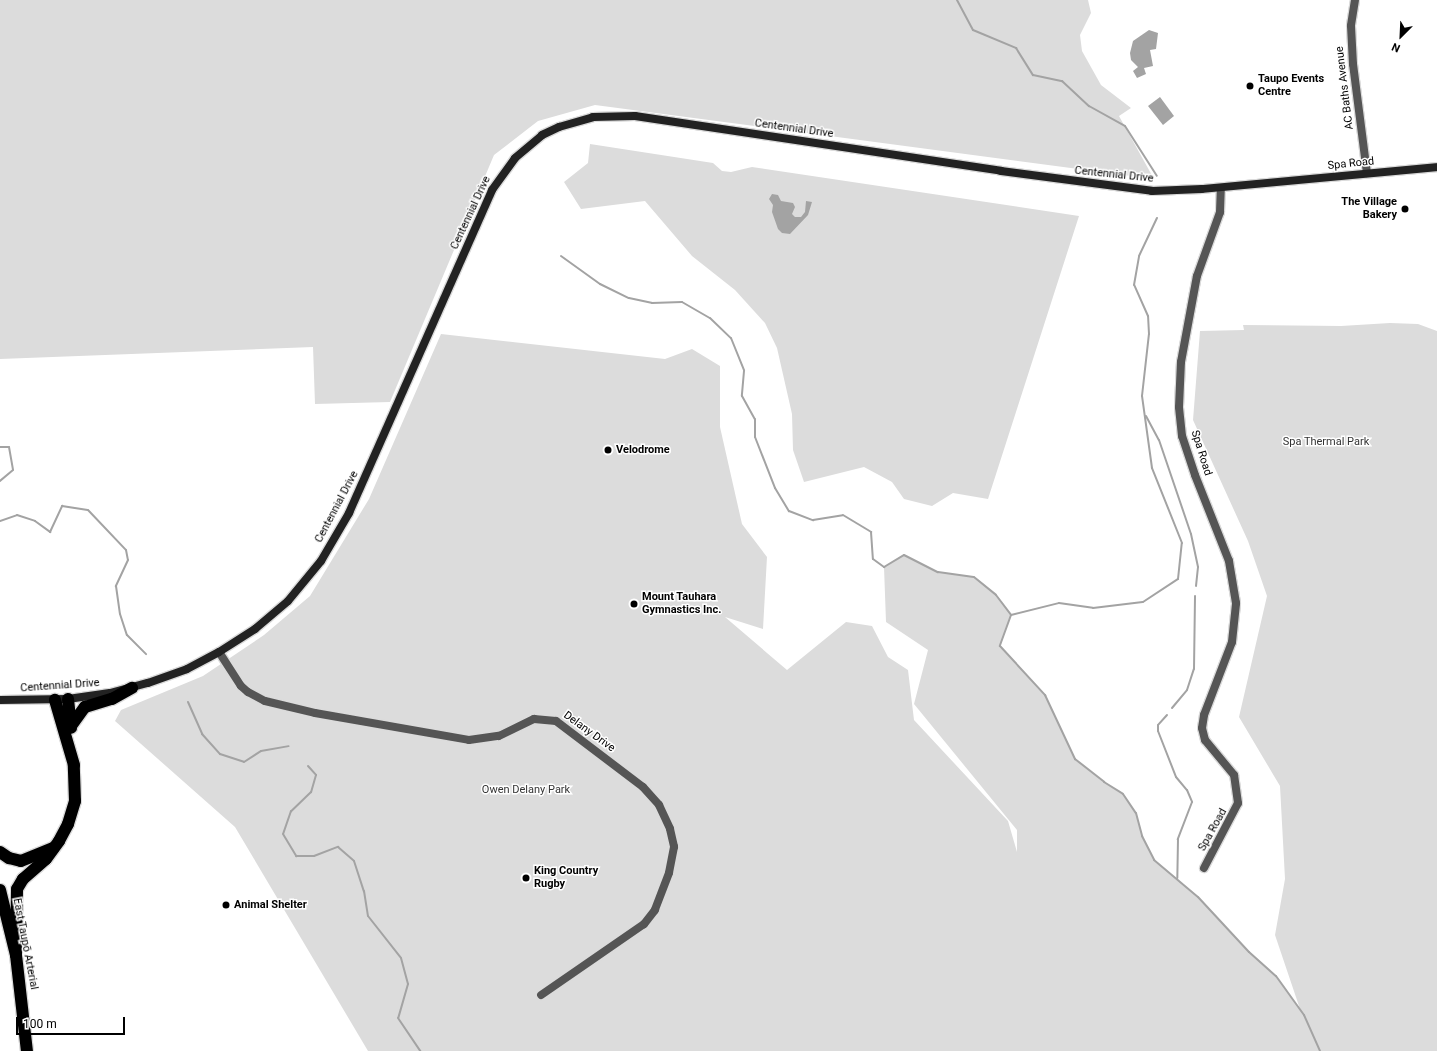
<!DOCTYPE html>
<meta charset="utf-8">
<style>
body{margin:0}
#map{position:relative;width:1437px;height:1051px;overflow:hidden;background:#fff;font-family:Roboto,sans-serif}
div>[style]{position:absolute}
.green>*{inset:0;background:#dcdcdc}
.water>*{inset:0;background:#a3a3a3}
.stream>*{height:2px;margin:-1px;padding:0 1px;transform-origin:1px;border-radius:1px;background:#a3a3a3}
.roads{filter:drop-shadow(1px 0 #dbdbdb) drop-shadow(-1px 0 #dbdbdb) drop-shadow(0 1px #dbdbdb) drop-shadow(0 -1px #dbdbdb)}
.street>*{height:8px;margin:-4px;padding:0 4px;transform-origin:4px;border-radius:4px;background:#555}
.secondary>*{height:8px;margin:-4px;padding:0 4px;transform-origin:4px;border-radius:4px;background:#222}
.highway>*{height:12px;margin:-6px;padding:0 6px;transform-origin:6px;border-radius:6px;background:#000}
.dots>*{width:11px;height:11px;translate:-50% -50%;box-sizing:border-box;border:2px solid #fff;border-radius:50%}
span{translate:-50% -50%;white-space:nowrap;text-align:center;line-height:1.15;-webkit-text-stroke:3px #fff;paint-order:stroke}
.poi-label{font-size:11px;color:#000;font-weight:700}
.left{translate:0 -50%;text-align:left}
.right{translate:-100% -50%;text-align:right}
.street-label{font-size:11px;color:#000}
.park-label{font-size:11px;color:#333}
.north{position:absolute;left:1381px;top:16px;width:40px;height:40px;-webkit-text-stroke:3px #fff;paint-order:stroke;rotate:204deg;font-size:11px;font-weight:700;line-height:16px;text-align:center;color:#000}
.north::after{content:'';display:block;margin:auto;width:14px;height:18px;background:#000;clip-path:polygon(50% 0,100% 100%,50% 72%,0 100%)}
.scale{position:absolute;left:16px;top:1017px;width:109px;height:18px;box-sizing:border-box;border:2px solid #000;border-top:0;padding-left:5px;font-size:12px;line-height:14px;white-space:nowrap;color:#000;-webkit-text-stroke:3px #fff;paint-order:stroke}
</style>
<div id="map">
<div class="green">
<i style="clip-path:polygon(0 0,1088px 0,1091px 13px,1080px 35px,1082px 51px,1101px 85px,1131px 108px,1119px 116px,1154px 179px,595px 105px,538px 121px,494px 155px,390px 402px,315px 404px,313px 347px,0 359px)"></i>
<i style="clip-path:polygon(590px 144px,713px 163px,722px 171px,731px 172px,752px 167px,1079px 216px,988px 499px,953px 493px,932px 506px,904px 499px,892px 482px,864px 467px,804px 482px,793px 450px,792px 414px,777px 348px,765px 323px,735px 290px,692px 256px,645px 201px,581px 209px,564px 182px,588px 163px)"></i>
<i style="clip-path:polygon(1390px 323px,1418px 324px,1437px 331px,1437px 1051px,368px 1051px,235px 827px,115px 721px,121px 710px,203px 676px,264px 635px,310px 596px,369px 499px,441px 334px,665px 359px,692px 349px,720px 366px,720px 427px,742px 524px,767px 557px,763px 629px,725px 617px,787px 670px,846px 622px,872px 626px,888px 657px,908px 670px,914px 720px,1008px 821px,1017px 852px,1017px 830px,914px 704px,928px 650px,886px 622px,884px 567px,904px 555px,938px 572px,974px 577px,996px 595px,1011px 615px,1000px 647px,1045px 695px,1075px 759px,1104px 782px,1123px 794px,1136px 813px,1142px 836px,1154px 860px,1198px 897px,1249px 952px,1276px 976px,1300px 1009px,1275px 935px,1285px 879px,1280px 786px,1239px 717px,1267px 596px,1248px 541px,1193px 420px,1200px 331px,1244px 330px,1243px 325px,1341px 326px)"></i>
</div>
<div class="water">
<i style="clip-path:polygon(1149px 30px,1158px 33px,1156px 49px,1150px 50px,1153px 66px,1144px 68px,1146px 74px,1137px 78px,1133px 71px,1138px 67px,1131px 60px,1130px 53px,1133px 41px)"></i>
<i style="clip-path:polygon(1160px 97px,1174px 116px,1163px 125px,1148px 106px)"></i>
<i style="clip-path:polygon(772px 194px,778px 195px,781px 201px,793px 203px,795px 207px,792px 214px,795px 217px,801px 217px,805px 212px,806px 201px,812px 202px,808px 215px,790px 234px,782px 233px,778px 229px,772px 212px,773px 205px,769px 199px)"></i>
</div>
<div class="stream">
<i style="left:957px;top:0;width:34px;rotate:62deg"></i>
<i style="left:973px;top:30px;width:47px;rotate:22.7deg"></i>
<i style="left:1016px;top:48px;width:32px;rotate:58deg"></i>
<i style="left:1033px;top:75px;width:30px;rotate:12deg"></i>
<i style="left:1062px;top:81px;width:37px;rotate:43deg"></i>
<i style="left:1089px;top:106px;width:41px;rotate:29.1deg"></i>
<i style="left:1125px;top:126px;width:59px;rotate:57.4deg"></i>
<i style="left:561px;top:256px;width:48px;rotate:35.7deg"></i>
<i style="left:600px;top:284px;width:32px;rotate:26deg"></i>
<i style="left:629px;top:298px;width:24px;rotate:12deg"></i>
<i style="left:652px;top:303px;width:30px;rotate:-2deg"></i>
<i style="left:682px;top:302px;width:32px;rotate:30deg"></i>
<i style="left:710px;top:318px;width:29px;rotate:44deg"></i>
<i style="left:731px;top:338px;width:35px;rotate:68deg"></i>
<i style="left:744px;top:371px;width:25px;rotate:95deg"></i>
<i style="left:742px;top:396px;width:26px;rotate:61deg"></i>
<i style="left:755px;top:419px;width:18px;rotate:90deg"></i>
<i style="left:755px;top:437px;width:55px;rotate:68.6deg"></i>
<i style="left:775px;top:488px;width:27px;rotate:59deg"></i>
<i style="left:789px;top:511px;width:26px;rotate:21deg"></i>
<i style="left:813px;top:520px;width:30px;rotate:-9deg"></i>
<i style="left:843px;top:515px;width:33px;rotate:31deg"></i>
<i style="left:871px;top:532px;width:27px;rotate:86deg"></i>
<i style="left:873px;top:559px;width:14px;rotate:36deg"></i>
<i style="left:884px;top:567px;width:23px;rotate:-31deg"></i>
<i style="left:904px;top:555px;width:38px;rotate:27deg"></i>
<i style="left:938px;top:572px;width:36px;rotate:8deg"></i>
<i style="left:974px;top:577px;width:28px;rotate:39deg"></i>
<i style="left:996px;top:595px;width:25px;rotate:53deg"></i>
<i style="left:1146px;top:416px;width:27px;rotate:62deg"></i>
<i style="left:1159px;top:440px;width:99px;rotate:71.2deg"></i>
<i style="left:1191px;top:534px;width:34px;rotate:78deg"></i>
<i style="left:1198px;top:567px;width:19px;rotate:96deg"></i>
<i style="left:0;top:447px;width:9px"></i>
<i style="left:9px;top:447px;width:23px;rotate:80deg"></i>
<i style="left:13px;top:470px;width:17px;rotate:140deg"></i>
<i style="left:0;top:521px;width:18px;rotate:-19deg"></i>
<i style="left:17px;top:515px;width:19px;rotate:18deg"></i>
<i style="left:35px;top:521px;width:19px;rotate:36deg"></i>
<i style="left:50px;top:532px;width:29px;rotate:-65deg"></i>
<i style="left:62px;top:506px;width:26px;rotate:9deg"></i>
<i style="left:88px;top:510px;width:55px;rotate:46.5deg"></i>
<i style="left:126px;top:550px;width:10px;rotate:79deg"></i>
<i style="left:128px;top:560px;width:29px;rotate:115deg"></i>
<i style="left:116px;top:586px;width:28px;rotate:82deg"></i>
<i style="left:120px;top:614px;width:22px;rotate:72deg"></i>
<i style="left:127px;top:635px;width:27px;rotate:45deg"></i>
<i style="left:1011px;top:615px;width:33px;rotate:110deg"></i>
<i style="left:1000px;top:646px;width:67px;rotate:47.4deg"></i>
<i style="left:1045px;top:695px;width:71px;rotate:64.9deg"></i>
<i style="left:1075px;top:759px;width:37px;rotate:38deg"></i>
<i style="left:1104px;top:782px;width:22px;rotate:32deg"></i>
<i style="left:1123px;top:794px;width:23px;rotate:56deg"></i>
<i style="left:1136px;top:813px;width:24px;rotate:75deg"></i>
<i style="left:1142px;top:836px;width:27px;rotate:63deg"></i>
<i style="left:1154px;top:860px;width:57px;rotate:40.1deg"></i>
<i style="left:1198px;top:897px;width:75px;rotate:47.2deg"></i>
<i style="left:1249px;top:952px;width:36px;rotate:42deg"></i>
<i style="left:1276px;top:976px;width:48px;rotate:54.3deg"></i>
<i style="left:1304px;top:1015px;width:39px;rotate:66deg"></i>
<i style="left:1011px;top:615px;width:49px;rotate:-14deg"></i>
<i style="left:1059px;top:603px;width:34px;rotate:8deg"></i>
<i style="left:1093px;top:608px;width:50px;rotate:-6.8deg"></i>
<i style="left:1143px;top:602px;width:42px;rotate:-33.3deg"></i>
<i style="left:1178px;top:579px;width:36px;rotate:-84deg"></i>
<i style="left:1182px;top:543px;width:81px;rotate:-111.8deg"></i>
<i style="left:1152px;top:468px;width:73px;rotate:-97.9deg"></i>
<i style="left:1142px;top:396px;width:62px;rotate:-83.6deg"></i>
<i style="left:1149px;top:334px;width:18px;rotate:-93deg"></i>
<i style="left:1148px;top:316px;width:34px;rotate:-114deg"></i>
<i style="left:1134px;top:285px;width:29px;rotate:-80deg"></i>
<i style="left:1139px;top:256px;width:42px;rotate:-64.7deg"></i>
<i style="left:188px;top:702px;width:35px;rotate:66deg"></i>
<i style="left:202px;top:734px;width:27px;rotate:48deg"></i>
<i style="left:220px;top:754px;width:25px;rotate:18deg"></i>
<i style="left:244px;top:762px;width:20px;rotate:-33deg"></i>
<i style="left:261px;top:751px;width:28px;rotate:-10deg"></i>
<i style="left:1172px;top:708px;width:23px;rotate:-50deg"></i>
<i style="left:1187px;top:690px;width:22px;rotate:-72deg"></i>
<i style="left:1194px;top:669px;width:73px;rotate:-89.2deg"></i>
<i style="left:1167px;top:715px;width:13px;rotate:132deg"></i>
<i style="left:1158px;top:725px;width:6px;rotate:90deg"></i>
<i style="left:1158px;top:731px;width:49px;rotate:68.6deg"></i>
<i style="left:1176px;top:777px;width:17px;rotate:50deg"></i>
<i style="left:1187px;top:790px;width:13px;rotate:67deg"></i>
<i style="left:1192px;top:802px;width:40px;rotate:111deg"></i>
<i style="left:1178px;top:839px;width:39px;rotate:91deg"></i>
<i style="left:308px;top:766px;width:12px;rotate:48deg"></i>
<i style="left:316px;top:775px;width:18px;rotate:106deg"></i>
<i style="left:311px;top:792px;width:28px;rotate:136deg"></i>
<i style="left:291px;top:811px;width:24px;rotate:109deg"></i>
<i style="left:283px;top:834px;width:26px;rotate:59deg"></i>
<i style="left:296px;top:856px;width:18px"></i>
<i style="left:314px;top:856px;width:26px;rotate:-21deg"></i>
<i style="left:338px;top:847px;width:21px;rotate:41deg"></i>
<i style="left:354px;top:861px;width:32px;rotate:72deg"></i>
<i style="left:364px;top:891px;width:25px;rotate:81deg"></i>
<i style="left:368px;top:916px;width:53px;rotate:51.8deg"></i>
<i style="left:401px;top:958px;width:27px;rotate:75deg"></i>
<i style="left:408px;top:984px;width:35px;rotate:106deg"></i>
<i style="left:398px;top:1018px;width:40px;rotate:56deg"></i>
</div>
<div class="roads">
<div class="street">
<i style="left:1355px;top:0;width:26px;rotate:99deg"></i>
<i style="left:1351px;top:26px;width:38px;rotate:87deg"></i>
<i style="left:1353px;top:64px;width:110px;rotate:82.7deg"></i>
<i style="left:219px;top:652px;width:40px;rotate:57.1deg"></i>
<i style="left:241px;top:686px;width:9px;rotate:41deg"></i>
<i style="left:248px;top:692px;width:19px;rotate:28deg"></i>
<i style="left:265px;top:701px;width:51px;rotate:13.5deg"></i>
<i style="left:315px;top:713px;width:156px;rotate:9.9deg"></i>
<i style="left:469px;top:740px;width:30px;rotate:-8deg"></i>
<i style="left:499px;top:736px;width:39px;rotate:-26deg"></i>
<i style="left:534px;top:719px;width:22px;rotate:5deg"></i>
<i style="left:556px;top:721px;width:109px;rotate:37.2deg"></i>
<i style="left:643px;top:787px;width:24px;rotate:48deg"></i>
<i style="left:659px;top:805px;width:26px;rotate:65deg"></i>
<i style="left:670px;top:829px;width:18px;rotate:77deg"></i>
<i style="left:674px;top:847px;width:26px;rotate:101deg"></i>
<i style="left:669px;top:873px;width:40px;rotate:111deg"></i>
<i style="left:655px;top:910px;width:18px;rotate:128deg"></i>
<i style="left:644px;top:924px;width:125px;rotate:145.4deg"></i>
<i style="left:1204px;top:868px;width:73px;rotate:-62.4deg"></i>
<i style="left:1238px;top:803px;width:28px;rotate:-98deg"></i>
<i style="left:1234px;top:775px;width:45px;rotate:-129.6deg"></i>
<i style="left:1205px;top:740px;width:12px;rotate:-104deg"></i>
<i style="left:1202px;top:728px;width:13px;rotate:-81deg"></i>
<i style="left:1204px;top:715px;width:78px;rotate:-69deg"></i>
<i style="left:1232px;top:642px;width:39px;rotate:-84deg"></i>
<i style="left:1236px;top:603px;width:43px;rotate:-99.5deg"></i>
<i style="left:1229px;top:561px;width:92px;rotate:-111.6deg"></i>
<i style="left:1195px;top:475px;width:41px;rotate:-108.4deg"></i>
<i style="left:1182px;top:436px;width:29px;rotate:-96deg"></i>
<i style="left:1179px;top:407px;width:45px;rotate:-87.5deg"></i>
<i style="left:1181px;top:362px;width:87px;rotate:-79.5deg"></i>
<i style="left:1197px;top:276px;width:68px;rotate:-70.2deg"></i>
<i style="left:1220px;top:212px;width:24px;rotate:-88deg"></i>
</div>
<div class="secondary">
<i style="left:0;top:700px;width:68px;rotate:-0.8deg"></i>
<i style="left:68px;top:699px;width:42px;rotate:-8.1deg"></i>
<i style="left:110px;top:693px;width:39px;rotate:-15deg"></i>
<i style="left:148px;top:683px;width:41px;rotate:-19.7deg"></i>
<i style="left:187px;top:669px;width:36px;rotate:-28deg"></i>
<i style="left:219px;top:652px;width:43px;rotate:-32.6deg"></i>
<i style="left:255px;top:629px;width:43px;rotate:-40.3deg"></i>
<i style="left:288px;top:601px;width:52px;rotate:-50.5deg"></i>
<i style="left:321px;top:561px;width:56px;rotate:-59.7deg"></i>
<i style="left:349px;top:513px;width:353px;rotate:-66.1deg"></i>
<i style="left:492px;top:190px;width:39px;rotate:-54deg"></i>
<i style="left:515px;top:158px;width:35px;rotate:-40deg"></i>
<i style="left:542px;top:135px;width:19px;rotate:-25deg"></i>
<i style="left:559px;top:127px;width:35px;rotate:-16deg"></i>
<i style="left:593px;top:117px;width:42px;rotate:-1.4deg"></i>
<i style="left:635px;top:116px;width:370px;rotate:8.5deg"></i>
<i style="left:1001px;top:171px;width:152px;rotate:7.5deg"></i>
<i style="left:1152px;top:191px;width:50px;rotate:-2.3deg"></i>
<i style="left:1202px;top:189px;width:236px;rotate:-5.3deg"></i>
</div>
<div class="highway">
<i style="left:68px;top:699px;width:29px;rotate:84deg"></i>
<i style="left:71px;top:726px;width:24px;rotate:-54deg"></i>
<i style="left:85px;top:707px;width:28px;rotate:-17deg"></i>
<i style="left:112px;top:699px;width:23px;rotate:-29deg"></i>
<i style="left:0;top:852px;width:11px;rotate:34deg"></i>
<i style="left:9px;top:858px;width:12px;rotate:14deg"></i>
<i style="left:21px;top:861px;width:35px;rotate:-22deg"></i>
<i style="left:0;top:890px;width:67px;rotate:76.2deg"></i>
<i style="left:16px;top:955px;width:97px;rotate:83.5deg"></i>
<i style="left:16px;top:955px;width:66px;rotate:-89.1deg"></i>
<i style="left:17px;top:889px;width:12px;rotate:-59deg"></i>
<i style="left:23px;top:879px;width:30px;rotate:-41deg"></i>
<i style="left:46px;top:859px;width:22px;rotate:-54deg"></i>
<i style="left:59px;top:841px;width:19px;rotate:-62deg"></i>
<i style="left:68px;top:824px;width:24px;rotate:-73deg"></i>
<i style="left:75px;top:801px;width:36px;rotate:-92deg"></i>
<i style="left:74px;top:765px;width:68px;rotate:-106.3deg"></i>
</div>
</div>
<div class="dots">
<i style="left:1250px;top:86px;background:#000"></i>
<i style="left:1405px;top:209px;background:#000"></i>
<i style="left:608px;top:450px;background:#000"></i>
<i style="left:634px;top:604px;background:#000"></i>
<i style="left:526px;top:878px;background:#000"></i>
<i style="left:226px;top:905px;background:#000"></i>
</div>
<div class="poi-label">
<span class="left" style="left:1258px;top:86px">Taupo Events<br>Centre</span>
<span class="right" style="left:1397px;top:209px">The Village<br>Bakery</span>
<span class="left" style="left:616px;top:450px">Velodrome</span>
<span class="left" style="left:642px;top:604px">Mount Tauhara<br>Gymnastics Inc.</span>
<span class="left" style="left:534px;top:878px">King Country<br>Rugby</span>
<span class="left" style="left:234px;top:905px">Animal Shelter</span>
</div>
<div class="street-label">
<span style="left:1345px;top:88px;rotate:-97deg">AC Baths Avenue</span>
<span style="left:794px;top:129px;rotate:8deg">Centennial Drive</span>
<span style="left:1351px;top:164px;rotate:-6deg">Spa Road</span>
<span style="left:1114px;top:175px;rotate:6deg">Centennial Drive</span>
<span style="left:471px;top:213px;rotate:-65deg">Centennial Drive</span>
<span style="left:1201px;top:453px;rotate:73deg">Spa Road</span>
<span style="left:337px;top:507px;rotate:-62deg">Centennial Drive</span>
<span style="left:60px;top:686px;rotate:-4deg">Centennial Drive</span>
<span style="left:589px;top:732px;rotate:36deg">Delany Drive</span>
<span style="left:1213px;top:830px;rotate:-61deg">Spa Road</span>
<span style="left:25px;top:944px;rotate:79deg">East Taupō Arterial</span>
</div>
<div class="park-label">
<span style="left:1326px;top:442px">Spa Thermal Park</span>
<span style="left:526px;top:790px">Owen Delany Park</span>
</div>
<div class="north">N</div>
<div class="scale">100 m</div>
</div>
